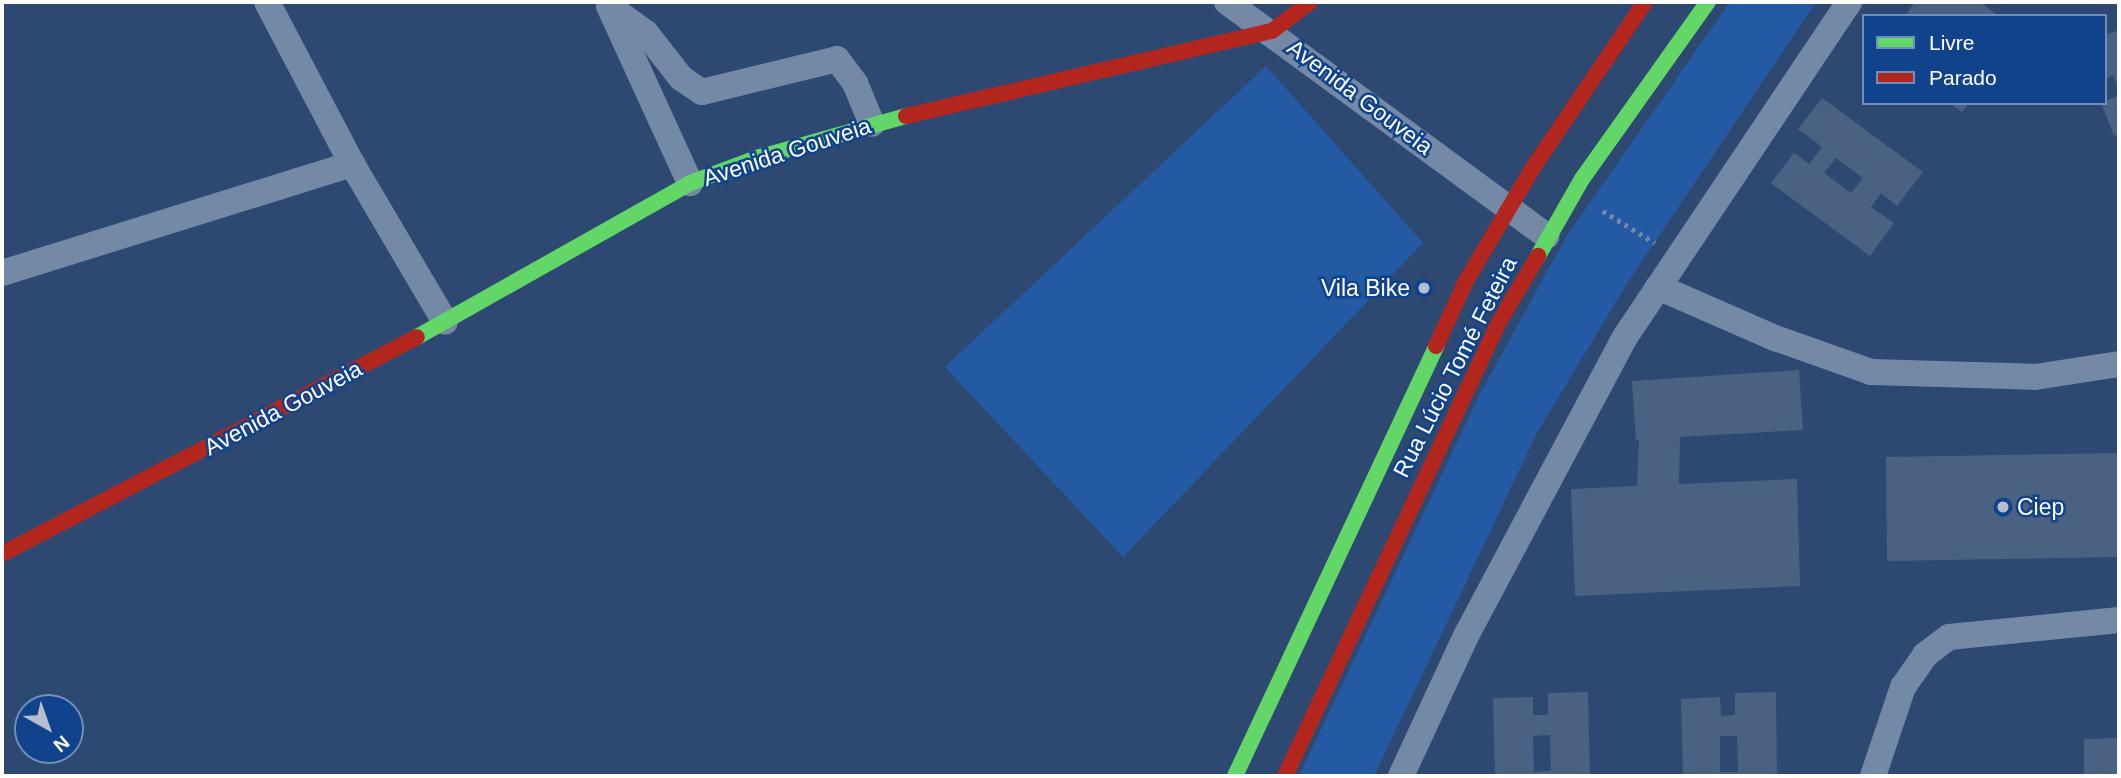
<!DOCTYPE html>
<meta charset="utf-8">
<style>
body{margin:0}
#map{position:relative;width:2121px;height:778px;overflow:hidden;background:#2d4971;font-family:Helvetica,sans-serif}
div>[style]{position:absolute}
.green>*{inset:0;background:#245aa4}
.building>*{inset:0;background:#4a6181}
.path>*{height:4.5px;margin-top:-2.25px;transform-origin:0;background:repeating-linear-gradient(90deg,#7489a5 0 3.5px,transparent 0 8.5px)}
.street>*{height:26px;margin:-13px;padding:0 13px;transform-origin:13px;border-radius:13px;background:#7489a5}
.fast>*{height:16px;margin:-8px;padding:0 8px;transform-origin:8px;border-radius:8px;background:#63d668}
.jam>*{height:16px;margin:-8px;padding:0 8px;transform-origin:8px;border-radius:8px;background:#b3261e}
.dots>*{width:19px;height:19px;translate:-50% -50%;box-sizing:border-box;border:4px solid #11438d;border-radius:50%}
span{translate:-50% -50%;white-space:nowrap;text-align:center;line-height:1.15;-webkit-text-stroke:5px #11438d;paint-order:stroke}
.street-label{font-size:23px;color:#fff}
.poi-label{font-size:23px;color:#fff}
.right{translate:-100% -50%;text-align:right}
.left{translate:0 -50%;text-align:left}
.frame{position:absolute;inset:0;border:4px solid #fff;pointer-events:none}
.legend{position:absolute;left:1862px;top:14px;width:245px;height:91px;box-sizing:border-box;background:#11438d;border:2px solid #708ebb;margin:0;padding:9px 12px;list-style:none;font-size:21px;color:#fff}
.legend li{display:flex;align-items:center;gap:14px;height:35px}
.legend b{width:35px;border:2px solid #708ebb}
.north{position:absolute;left:14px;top:694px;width:70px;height:70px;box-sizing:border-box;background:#11438d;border:2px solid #708ebb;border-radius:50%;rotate:140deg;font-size:19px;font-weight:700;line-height:28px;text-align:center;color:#fff}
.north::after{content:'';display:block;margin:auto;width:24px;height:32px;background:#b6bfcd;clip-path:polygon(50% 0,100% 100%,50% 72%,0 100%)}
</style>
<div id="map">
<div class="green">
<i style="clip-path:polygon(1730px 2px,1816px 2px,1628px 282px,1537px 433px,1374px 776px,1299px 776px,1481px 392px,1566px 237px)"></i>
<i style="clip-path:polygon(1266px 66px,1423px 243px,1123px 557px,945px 367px)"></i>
</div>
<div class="building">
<i style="clip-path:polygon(1915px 2px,1980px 2px,1999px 16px,1905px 16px)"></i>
<i style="clip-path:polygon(2119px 30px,2119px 90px,2113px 75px,2105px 79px,2105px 35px)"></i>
<i style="clip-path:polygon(2119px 95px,2119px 134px,2114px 136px,2101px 103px)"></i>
<i style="clip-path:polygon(evenodd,1822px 98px,1923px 172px,1897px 206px,1881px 193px,1871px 207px,1894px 223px,1870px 256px,1771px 183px,1794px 153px,1809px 164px,1822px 147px,1798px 129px,1822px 98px,1836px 158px,1863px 178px,1851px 193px,1824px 173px,1836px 158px)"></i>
<i style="clip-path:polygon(1950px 103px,1969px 103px,1962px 112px)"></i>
<i style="clip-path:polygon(1799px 370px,1803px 430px,1680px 437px,1679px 484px,1797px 479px,1800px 586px,1575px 596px,1571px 489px,1637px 486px,1639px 440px,1636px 440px,1632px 381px)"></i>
<i style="clip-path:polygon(2119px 453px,2119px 557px,1887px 561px,1886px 457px)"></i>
<i style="clip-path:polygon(evenodd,1588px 692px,1590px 776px,1495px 776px,1493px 698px,1533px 697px,1533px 715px,1548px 715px,1548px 693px,1588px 692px,1550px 735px,1551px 771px,1534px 772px,1533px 736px,1550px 735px)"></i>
<i style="clip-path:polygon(evenodd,1776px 692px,1777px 776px,1683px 776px,1681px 699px,1720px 697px,1721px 716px,1735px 715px,1735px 693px,1776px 692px,1720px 736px,1737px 736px,1738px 772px,1720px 772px,1720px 736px)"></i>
<i style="clip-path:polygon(2119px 738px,2119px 776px,2084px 776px,2084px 739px)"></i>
</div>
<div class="path">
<i style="left:1603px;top:211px;width:61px;rotate:31.6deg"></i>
</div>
<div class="street">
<i style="left:267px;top:2px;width:183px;rotate:62.3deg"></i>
<i style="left:352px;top:164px;width:183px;rotate:59.5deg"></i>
<i style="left:1227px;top:2px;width:396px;rotate:36.2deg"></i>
<i style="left:609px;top:6px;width:195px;rotate:65.4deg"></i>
<i style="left:610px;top:7px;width:44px;rotate:35.8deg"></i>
<i style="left:646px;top:33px;width:57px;rotate:52.1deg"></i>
<i style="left:681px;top:78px;width:25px;rotate:34deg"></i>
<i style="left:702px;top:92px;width:139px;rotate:-13.7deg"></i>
<i style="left:837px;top:59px;width:30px;rotate:53deg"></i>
<i style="left:855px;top:83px;width:44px;rotate:67.5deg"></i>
<i style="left:2px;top:273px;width:367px;rotate:-17.3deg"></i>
<i style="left:1658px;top:287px;width:128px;rotate:23.6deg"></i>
<i style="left:1775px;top:338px;width:102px;rotate:19.5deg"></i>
<i style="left:1871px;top:372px;width:164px;rotate:1.7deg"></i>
<i style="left:2035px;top:377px;width:85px;rotate:-8.8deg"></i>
<i style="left:1401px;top:776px;width:157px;rotate:-65.1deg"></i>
<i style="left:1467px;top:634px;width:336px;rotate:-62deg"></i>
<i style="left:1625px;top:337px;width:403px;rotate:-56.2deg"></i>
<i style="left:1873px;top:776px;width:94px;rotate:-71.4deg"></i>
<i style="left:1903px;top:687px;width:39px;rotate:-55deg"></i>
<i style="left:1925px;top:655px;width:30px;rotate:-37deg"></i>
<i style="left:1949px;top:637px;width:171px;rotate:-5.7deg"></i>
</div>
<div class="fast">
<i style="left:1538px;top:256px;width:89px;rotate:-60.3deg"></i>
<i style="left:1582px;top:179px;width:217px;rotate:-54.6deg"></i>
<i style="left:417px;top:337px;width:313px;rotate:-29.4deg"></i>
<i style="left:690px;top:183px;width:75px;rotate:-20.4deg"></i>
<i style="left:760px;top:157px;width:152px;rotate:-15.7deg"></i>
<i style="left:1235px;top:776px;width:475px;rotate:-64.9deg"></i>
</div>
<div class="jam">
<i style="left:906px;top:116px;width:376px;rotate:-13.1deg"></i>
<i style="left:1272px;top:31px;width:48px;rotate:-37.3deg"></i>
<i style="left:1436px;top:346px;width:72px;rotate:-65.2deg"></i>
<i style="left:1466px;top:281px;width:134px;rotate:-59.4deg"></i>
<i style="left:1534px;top:166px;width:198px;rotate:-55.9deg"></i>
<i style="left:2px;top:554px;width:468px;rotate:-27.6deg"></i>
<i style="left:1285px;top:776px;width:502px;rotate:-64.76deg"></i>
<i style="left:1499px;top:322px;width:77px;rotate:-59.4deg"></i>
</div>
<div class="dots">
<i style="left:1424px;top:288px;background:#b6bfcd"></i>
<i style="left:2003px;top:507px;background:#b6bfcd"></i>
</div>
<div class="street-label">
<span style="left:1360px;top:97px;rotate:37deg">Avenida Gouveia</span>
<span style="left:787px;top:152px;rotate:-18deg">Avenida Gouveia</span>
<span style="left:1455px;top:367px;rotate:-63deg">Rua Lúcio Tomé Feteira</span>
<span style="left:283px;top:408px;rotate:-28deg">Avenida Gouveia</span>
</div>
<div class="poi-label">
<span class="right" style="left:1410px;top:288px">Vila Bike</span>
<span class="left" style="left:2017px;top:507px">Ciep</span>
</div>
<div class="frame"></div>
<ul class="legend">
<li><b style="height:9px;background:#63d668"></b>Livre</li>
<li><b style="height:9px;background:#b3261e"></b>Parado</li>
</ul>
<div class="north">N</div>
</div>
